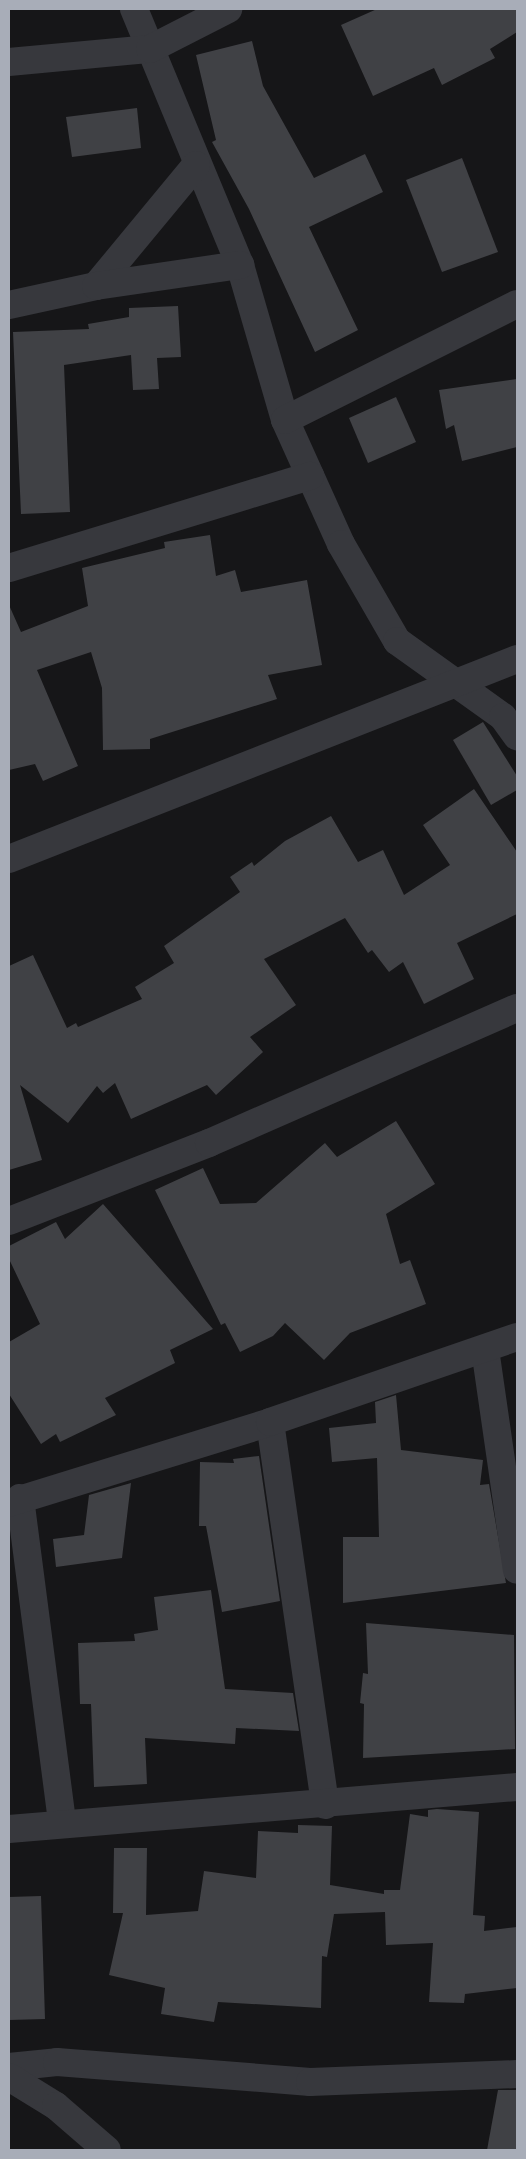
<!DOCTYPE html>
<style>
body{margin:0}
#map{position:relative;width:526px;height:2159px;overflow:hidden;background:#161618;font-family:"Asap Condensed",sans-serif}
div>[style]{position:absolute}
.building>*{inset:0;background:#404145}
.street>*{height:28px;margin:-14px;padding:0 14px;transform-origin:14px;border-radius:14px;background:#37383d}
span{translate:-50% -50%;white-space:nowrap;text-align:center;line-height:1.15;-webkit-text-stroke:4px #111113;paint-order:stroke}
.frame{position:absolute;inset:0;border:10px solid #a8adb8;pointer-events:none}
</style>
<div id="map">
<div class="building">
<i style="clip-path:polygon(377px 9px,517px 9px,517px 32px,490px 49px,495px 58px,442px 85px,434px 68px,373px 96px,341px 25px)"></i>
<i style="clip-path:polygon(252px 41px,263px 86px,314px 178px,365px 154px,383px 192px,309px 227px,358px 330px,315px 352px,249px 209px,212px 142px,216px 140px,196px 55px)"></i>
<i style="clip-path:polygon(137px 108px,141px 148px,72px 157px,66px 117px)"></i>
<i style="clip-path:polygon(462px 158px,498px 252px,442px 272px,406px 180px)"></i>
<i style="clip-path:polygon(178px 306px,181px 357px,157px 358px,159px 389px,133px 390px,131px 355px,64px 365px,70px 512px,21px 514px,13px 332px,89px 329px,88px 324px,129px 317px,129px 308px)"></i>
<i style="clip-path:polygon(517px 379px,517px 447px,462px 461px,454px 425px,446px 429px,439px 390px)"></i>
<i style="clip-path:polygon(396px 397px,416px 442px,368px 463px,349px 418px)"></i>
<i style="clip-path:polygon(210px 535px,216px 576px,235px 570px,241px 592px,307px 580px,322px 665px,268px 675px,277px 699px,150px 739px,150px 749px,103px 750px,102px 688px,91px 652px,37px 670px,78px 766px,43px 781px,35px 764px,9px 770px,9px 605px,21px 632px,88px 606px,82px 568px,165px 548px,164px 542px)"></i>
<i style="clip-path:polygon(483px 722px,517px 776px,517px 790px,491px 805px,453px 740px)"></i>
<i style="clip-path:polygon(474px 789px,517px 852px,517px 914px,457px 943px,474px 979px,424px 1004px,403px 962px,389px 972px,372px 950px,368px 953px,345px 918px,264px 959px,296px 1005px,250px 1037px,263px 1052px,216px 1095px,207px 1085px,131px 1119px,115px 1083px,103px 1093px,97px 1086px,68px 1123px,20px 1085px,42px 1160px,9px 1170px,9px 966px,33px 955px,67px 1028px,76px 1023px,78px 1027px,142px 999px,135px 987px,174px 963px,164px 946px,240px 892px,230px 877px,252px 862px,254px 866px,285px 841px,331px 816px,358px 862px,383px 850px,404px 895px,450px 865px,423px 825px)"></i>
<i style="clip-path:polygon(396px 1121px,435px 1184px,386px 1214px,400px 1264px,410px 1260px,426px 1304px,350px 1333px,324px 1360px,285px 1323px,273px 1336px,240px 1352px,225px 1323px,221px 1325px,155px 1190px,203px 1168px,220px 1204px,256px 1203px,325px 1143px,337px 1157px)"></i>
<i style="clip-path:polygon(103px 1204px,213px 1329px,170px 1350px,175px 1363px,105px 1398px,116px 1415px,60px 1442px,56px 1434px,41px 1444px,9px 1394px,9px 1342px,40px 1324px,9px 1259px,9px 1246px,56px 1222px,65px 1239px)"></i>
<i style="clip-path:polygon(396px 1395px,401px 1450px,483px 1460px,480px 1485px,489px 1484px,506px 1583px,343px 1603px,343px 1537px,379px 1537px,377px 1458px,332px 1462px,329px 1428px,376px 1423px,375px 1402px)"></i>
<i style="clip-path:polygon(259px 1456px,280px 1601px,222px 1612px,206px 1526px,199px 1526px,200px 1462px,234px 1463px,233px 1459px)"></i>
<i style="clip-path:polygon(131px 1483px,122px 1558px,56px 1567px,53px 1539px,84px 1535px,89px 1495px)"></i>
<i style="clip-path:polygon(211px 1590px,225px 1689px,293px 1693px,299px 1731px,236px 1728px,235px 1744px,145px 1738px,147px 1784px,94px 1787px,91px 1704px,80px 1704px,78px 1643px,135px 1641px,134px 1634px,158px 1630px,154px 1597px)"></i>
<i style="clip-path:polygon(366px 1623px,514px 1635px,515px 1749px,363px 1758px,364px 1704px,360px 1703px,363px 1673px,368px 1674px)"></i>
<i style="clip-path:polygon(437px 1809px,479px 1812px,473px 1915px,485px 1916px,484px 1931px,517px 1927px,517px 1988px,465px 1994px,464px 2003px,429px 2002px,433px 1943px,386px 1945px,385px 1912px,334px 1914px,327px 1957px,322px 1956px,321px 2008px,218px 2002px,214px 2022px,161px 2014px,165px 1988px,109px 1975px,123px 1913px,113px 1913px,114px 1848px,147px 1848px,146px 1915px,198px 1911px,204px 1871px,256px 1878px,258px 1831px,298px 1833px,298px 1825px,332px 1826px,330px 1885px,384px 1894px,384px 1890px,400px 1890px,410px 1814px,428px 1817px,428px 1810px)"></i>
<i style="clip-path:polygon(41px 1896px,45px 2019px,9px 2020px,9px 1897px)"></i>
<i style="clip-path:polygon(498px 2090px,517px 2090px,517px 2150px,487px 2150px)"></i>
</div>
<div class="street">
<i style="left:134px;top:9px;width:277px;rotate:67.5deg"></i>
<i style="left:240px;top:265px;width:161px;rotate:73.8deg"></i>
<i style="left:285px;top:420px;width:136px;rotate:65.7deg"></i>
<i style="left:341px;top:544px;width:112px;rotate:60deg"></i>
<i style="left:397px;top:641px;width:130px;rotate:35.6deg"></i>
<i style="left:503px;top:717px;width:24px;rotate:54deg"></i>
<i style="left:9px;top:62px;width:142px;rotate:-5.3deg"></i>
<i style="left:150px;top:49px;width:88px;rotate:-27.1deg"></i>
<i style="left:96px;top:286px;width:157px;rotate:-50.4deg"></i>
<i style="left:9px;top:305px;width:89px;rotate:-12.3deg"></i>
<i style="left:96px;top:286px;width:146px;rotate:-8.3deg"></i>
<i style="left:285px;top:420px;width:259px;rotate:-26.6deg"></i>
<i style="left:9px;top:568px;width:315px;rotate:-17deg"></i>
<i style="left:9px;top:859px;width:546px;rotate:-21.49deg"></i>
<i style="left:9px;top:1221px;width:215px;rotate:-21.3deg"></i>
<i style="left:209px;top:1143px;width:336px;rotate:-23.7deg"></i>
<i style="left:485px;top:1349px;width:223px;rotate:81.8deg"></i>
<i style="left:270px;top:1422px;width:387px;rotate:81.8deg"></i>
<i style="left:20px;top:1498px;width:328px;rotate:82.6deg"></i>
<i style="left:9px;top:1503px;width:273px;rotate:-17.2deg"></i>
<i style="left:270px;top:1422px;width:261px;rotate:-19deg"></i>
<i style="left:9px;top:1829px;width:510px;rotate:-4.73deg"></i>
<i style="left:9px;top:2067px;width:48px;rotate:-5.9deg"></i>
<i style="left:57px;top:2062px;width:254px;rotate:4.5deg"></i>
<i style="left:310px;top:2082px;width:207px;rotate:-2.2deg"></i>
<i style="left:9px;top:2077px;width:55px;rotate:31.7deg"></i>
<i style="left:56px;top:2106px;width:67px;rotate:40.8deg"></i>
</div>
<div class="frame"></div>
</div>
